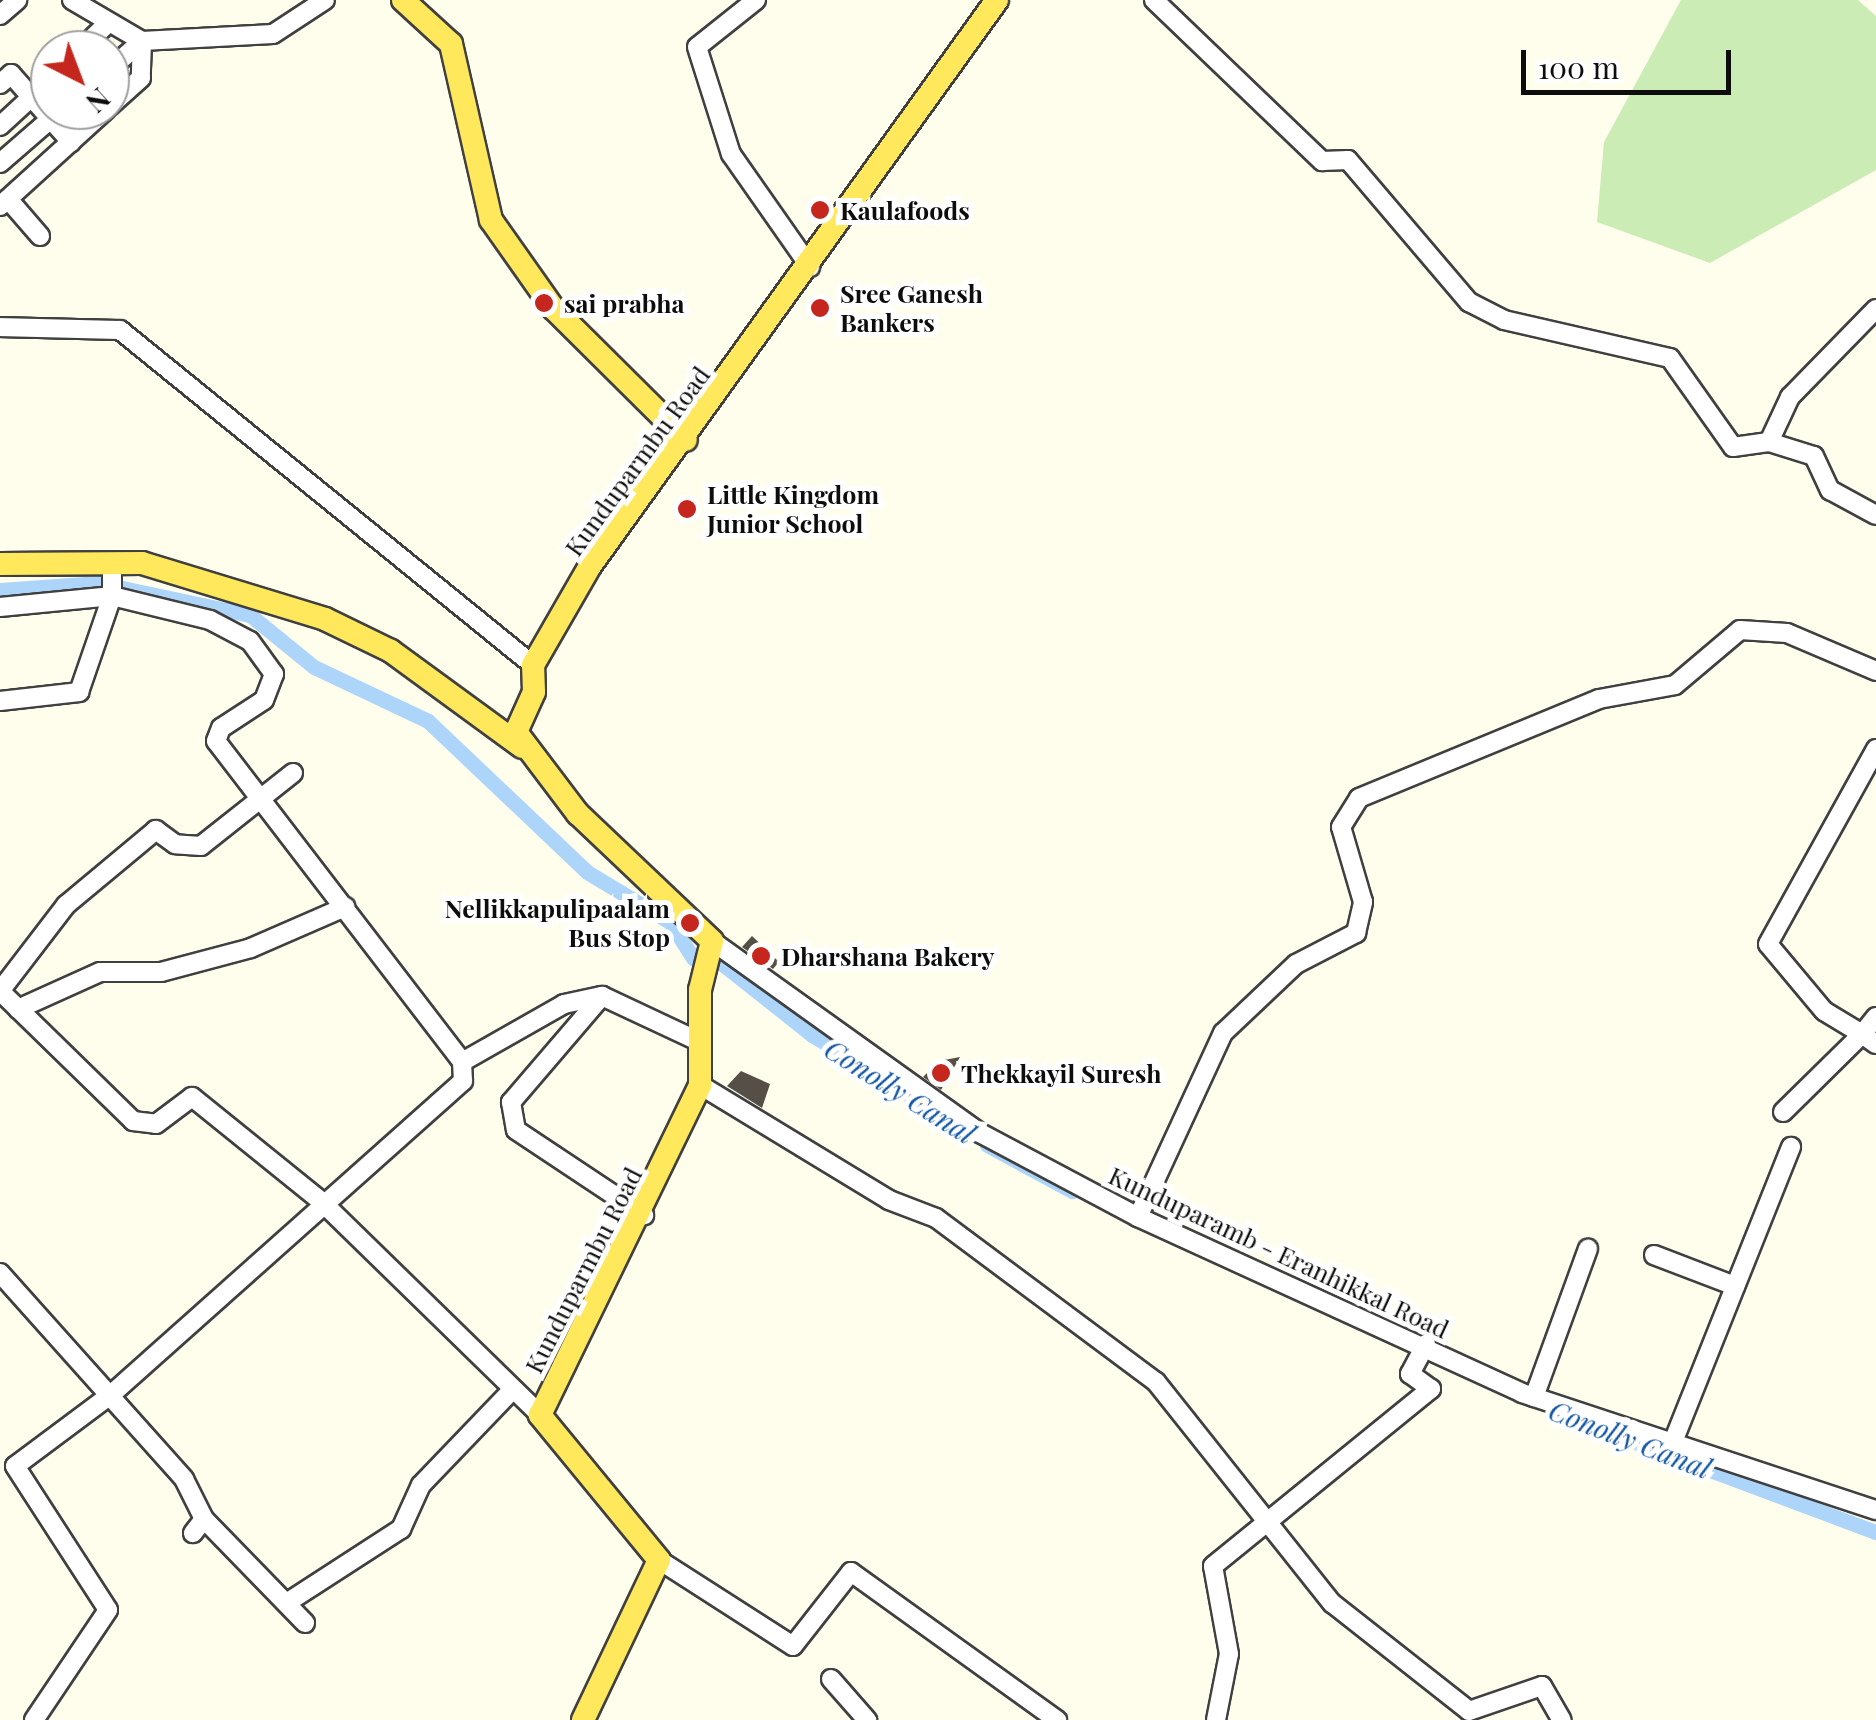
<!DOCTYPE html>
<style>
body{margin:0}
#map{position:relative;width:1876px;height:1720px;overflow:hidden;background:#fffdec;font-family:"Playfair Display",serif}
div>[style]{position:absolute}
.green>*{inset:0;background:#cbecb4}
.canal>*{height:15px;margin:-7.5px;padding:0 7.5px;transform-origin:7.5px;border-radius:7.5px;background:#add5fa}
.building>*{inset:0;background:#564f48}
.roads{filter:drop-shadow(2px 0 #404040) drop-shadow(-2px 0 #404040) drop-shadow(0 2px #404040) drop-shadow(0 -2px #404040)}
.minor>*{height:18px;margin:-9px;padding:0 9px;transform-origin:9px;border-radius:9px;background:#fff}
.major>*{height:22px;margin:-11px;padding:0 11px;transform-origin:11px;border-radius:11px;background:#ffe85c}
.dots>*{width:28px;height:28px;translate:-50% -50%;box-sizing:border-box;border:5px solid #fff;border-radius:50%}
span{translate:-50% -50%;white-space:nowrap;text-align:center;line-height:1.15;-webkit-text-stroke:10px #fff;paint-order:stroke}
.poi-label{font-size:25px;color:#0d0d0d;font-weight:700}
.left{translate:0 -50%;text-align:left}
.right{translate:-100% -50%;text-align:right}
.street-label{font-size:25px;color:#0d0d0d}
.water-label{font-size:28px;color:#0f54a5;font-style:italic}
.north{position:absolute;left:30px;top:30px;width:100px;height:100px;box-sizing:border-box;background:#fff;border:2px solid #9e9e9e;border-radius:50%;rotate:138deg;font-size:28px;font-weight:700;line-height:40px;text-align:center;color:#0d0d0d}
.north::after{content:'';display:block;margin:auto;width:35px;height:45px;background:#c5261d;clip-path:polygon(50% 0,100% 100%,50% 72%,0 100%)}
.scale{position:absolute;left:1521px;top:50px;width:210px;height:45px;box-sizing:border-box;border:5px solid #0d0d0d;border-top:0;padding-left:12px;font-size:30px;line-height:35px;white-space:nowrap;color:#0d0d0d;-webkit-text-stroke:8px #fff;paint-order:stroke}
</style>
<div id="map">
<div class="green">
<i style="clip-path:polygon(1681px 0,1858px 0,1876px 16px,1876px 170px,1710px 263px,1597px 222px,1604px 142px)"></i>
</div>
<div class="canal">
<i style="left:0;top:590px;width:99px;rotate:-4deg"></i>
<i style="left:99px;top:583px;width:154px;rotate:12deg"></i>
<i style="left:250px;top:615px;width:82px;rotate:39.1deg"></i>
<i style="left:314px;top:667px;width:126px;rotate:25.3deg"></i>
<i style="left:428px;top:721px;width:219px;rotate:43.5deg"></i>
<i style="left:587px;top:872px;width:97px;rotate:31.1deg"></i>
<i style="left:670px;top:922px;width:43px;rotate:57.4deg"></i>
<i style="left:693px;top:958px;width:22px"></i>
<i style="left:715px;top:958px;width:124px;rotate:38.4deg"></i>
<i style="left:812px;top:1035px;width:148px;rotate:31.8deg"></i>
<i style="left:987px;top:1145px;width:97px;rotate:28.4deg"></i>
<i style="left:1552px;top:1411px;width:346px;rotate:20.5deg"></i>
</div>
<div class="building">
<i style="clip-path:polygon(752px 936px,779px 962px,773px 969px,742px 947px)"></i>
<i style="clip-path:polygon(960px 1057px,941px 1090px,923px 1077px,939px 1061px)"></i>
<i style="clip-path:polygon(741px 1071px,770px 1084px,762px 1108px,727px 1086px)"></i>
</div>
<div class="roads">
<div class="minor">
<i style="left:72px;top:0;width:81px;rotate:30.4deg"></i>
<i style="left:142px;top:41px;width:37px;rotate:92deg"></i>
<i style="left:141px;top:78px;width:42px;rotate:137.9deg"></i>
<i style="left:756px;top:0;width:75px;rotate:141.5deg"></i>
<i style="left:697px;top:47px;width:112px;rotate:72.4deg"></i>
<i style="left:731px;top:154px;width:138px;rotate:55deg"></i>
<i style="left:1154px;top:0;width:233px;rotate:43.8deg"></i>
<i style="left:1322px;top:161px;width:26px;rotate:-2deg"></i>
<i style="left:1348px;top:160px;width:187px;rotate:49.6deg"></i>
<i style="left:1469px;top:302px;width:39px;rotate:27deg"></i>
<i style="left:1504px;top:320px;width:170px;rotate:12.9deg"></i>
<i style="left:1670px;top:358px;width:109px;rotate:54.7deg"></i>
<i style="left:1733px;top:447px;width:36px;rotate:-8deg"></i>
<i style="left:1769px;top:442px;width:47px;rotate:17.3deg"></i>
<i style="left:1814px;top:456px;width:38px;rotate:65deg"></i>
<i style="left:1830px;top:490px;width:52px;rotate:28.5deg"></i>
<i style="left:0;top:15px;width:23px;rotate:-41deg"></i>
<i style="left:80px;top:50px;width:35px;rotate:-44deg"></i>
<i style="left:110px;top:69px;width:43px;rotate:-41.2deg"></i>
<i style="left:142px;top:41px;width:131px;rotate:-3.1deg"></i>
<i style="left:273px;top:34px;width:62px;rotate:-33.2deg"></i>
<i style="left:0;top:84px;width:15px;rotate:-42deg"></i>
<i style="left:11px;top:74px;width:91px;rotate:48.6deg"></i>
<i style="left:0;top:126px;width:68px;rotate:-42.6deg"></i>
<i style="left:0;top:163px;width:81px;rotate:-41deg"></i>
<i style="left:8px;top:199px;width:49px;rotate:49.1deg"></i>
<i style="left:0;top:206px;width:143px;rotate:-42.2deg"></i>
<i style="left:0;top:327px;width:120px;rotate:1.4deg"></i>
<i style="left:120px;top:330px;width:532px;rotate:39.05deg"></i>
<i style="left:1769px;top:442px;width:50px;rotate:-65deg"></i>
<i style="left:1790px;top:397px;width:123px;rotate:-45.7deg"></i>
<i style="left:0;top:607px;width:113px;rotate:-5.6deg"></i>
<i style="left:112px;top:596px;width:101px;rotate:13.8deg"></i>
<i style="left:210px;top:620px;width:45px;rotate:27.7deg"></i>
<i style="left:250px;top:641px;width:41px;rotate:54deg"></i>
<i style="left:274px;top:674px;width:28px;rotate:111deg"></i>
<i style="left:264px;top:700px;width:51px;rotate:146.9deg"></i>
<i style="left:221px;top:728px;width:14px;rotate:111deg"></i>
<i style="left:216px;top:741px;width:404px;rotate:52.5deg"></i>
<i style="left:462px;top:1062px;width:19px;rotate:87deg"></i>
<i style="left:463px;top:1081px;width:469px;rotate:138.3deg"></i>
<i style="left:113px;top:1393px;width:122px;rotate:143.3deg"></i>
<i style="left:15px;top:1466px;width:171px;rotate:57.1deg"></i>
<i style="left:108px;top:1610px;width:133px;rotate:123.9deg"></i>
<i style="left:0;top:701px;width:80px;rotate:-6.5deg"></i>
<i style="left:79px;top:692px;width:102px;rotate:-71deg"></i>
<i style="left:112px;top:596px;width:34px;rotate:-90deg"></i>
<i style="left:293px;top:773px;width:117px;rotate:141.6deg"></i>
<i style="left:201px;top:846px;width:26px;rotate:-176deg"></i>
<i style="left:175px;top:844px;width:24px;rotate:-144deg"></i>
<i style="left:156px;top:830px;width:117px;rotate:140.2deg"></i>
<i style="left:66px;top:905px;width:108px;rotate:127.5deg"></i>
<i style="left:0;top:991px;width:186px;rotate:44.3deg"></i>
<i style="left:133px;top:1121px;width:23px;rotate:7deg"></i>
<i style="left:156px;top:1124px;width:45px;rotate:-36.9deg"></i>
<i style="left:192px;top:1097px;width:167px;rotate:38.9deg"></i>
<i style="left:322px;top:1202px;width:305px;rotate:44.3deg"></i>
<i style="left:712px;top:941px;width:330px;rotate:35.6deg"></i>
<i style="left:980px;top:1133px;width:179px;rotate:28deg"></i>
<i style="left:1138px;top:1217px;width:422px;rotate:24.6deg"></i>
<i style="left:1522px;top:1393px;width:373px;rotate:18.3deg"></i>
<i style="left:602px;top:996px;width:140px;rotate:130.6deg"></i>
<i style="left:511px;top:1102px;width:28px;rotate:80deg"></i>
<i style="left:516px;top:1130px;width:154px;rotate:33.6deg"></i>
<i style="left:18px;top:1009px;width:90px;rotate:-24.3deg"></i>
<i style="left:100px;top:972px;width:61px"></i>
<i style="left:161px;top:972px;width:93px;rotate:-14.9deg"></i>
<i style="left:251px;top:948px;width:103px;rotate:-23.6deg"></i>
<i style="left:1876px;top:1017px;width:22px;rotate:129deg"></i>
<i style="left:1862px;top:1034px;width:17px;rotate:36deg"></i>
<i style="left:462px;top:1062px;width:117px;rotate:-29.6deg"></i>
<i style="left:564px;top:1004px;width:39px;rotate:-12deg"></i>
<i style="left:602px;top:996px;width:108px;rotate:25.1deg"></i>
<i style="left:700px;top:1085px;width:221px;rotate:31.3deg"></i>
<i style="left:889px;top:1200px;width:50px;rotate:21deg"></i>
<i style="left:936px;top:1218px;width:274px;rotate:36.7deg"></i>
<i style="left:1156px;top:1382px;width:283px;rotate:51.5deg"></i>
<i style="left:1332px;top:1603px;width:174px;rotate:38.2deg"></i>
<i style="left:1469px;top:1711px;width:77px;rotate:-18.9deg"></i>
<i style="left:1542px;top:1686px;width:39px;rotate:60deg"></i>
<i style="left:1783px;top:1112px;width:111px;rotate:-44.6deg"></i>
<i style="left:1862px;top:1034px;width:44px;rotate:-148.8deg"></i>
<i style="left:1824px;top:1011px;width:87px;rotate:-129.9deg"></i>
<i style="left:1768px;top:944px;width:223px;rotate:-61deg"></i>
<i style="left:1138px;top:1217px;width:203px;rotate:-65.2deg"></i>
<i style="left:1223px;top:1033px;width:100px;rotate:-43.4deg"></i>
<i style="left:1296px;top:964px;width:68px;rotate:-27.3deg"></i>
<i style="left:1356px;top:933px;width:32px;rotate:-77deg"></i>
<i style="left:1363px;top:902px;width:78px;rotate:-106.3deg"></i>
<i style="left:1341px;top:827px;width:34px;rotate:-58deg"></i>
<i style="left:1359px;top:798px;width:260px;rotate:-22.4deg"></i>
<i style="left:1599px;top:699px;width:77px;rotate:-10.4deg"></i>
<i style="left:1675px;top:685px;width:85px;rotate:-40.2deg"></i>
<i style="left:1740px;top:630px;width:47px;rotate:3.7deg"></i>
<i style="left:1787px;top:633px;width:97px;rotate:23.1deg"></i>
<i style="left:1654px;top:1255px;width:87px;rotate:20.9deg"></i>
<i style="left:0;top:1273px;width:276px;rotate:48.2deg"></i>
<i style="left:184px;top:1479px;width:45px;rotate:63.4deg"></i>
<i style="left:204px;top:1519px;width:18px;rotate:128deg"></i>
<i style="left:1534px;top:1397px;width:158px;rotate:-70deg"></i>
<i style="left:1673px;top:1442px;width:318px;rotate:-68.2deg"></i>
<i style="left:204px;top:1519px;width:145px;rotate:45.8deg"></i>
<i style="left:659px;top:1560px;width:159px;rotate:32.7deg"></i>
<i style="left:793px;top:1646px;width:94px;rotate:-51.9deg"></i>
<i style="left:851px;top:1572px;width:254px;rotate:35.7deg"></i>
<i style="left:288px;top:1602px;width:135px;rotate:-32.9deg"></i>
<i style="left:401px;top:1529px;width:48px;rotate:-65.6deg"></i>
<i style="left:421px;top:1485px;width:130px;rotate:-46.2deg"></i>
<i style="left:831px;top:1679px;width:55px;rotate:48.7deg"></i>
<i style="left:1216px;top:1720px;width:67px;rotate:-78.9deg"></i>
<i style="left:1229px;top:1654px;width:89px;rotate:-100.3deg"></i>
<i style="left:1213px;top:1566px;width:281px;rotate:-39.1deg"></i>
<i style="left:1431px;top:1389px;width:26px;rotate:-144deg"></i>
<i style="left:1410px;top:1374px;width:34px;rotate:-62deg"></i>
</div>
<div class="major">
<i style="left:403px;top:0;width:65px;rotate:42.5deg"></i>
<i style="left:451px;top:44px;width:180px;rotate:77.2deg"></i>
<i style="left:491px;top:220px;width:108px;rotate:54.8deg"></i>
<i style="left:553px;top:308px;width:187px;rotate:44.8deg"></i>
<i style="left:0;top:564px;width:142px;rotate:-0.4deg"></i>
<i style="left:142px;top:563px;width:191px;rotate:17deg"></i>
<i style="left:325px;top:619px;width:73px;rotate:25.9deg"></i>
<i style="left:391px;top:651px;width:162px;rotate:36.2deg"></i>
<i style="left:583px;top:1720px;width:177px;rotate:-64.6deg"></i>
<i style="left:659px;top:1560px;width:188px;rotate:-129.4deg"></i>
<i style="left:540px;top:1415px;width:367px;rotate:-64.1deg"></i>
<i style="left:700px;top:1085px;width:95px;rotate:-90deg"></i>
<i style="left:700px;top:990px;width:50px;rotate:-76.2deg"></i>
<i style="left:712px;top:941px;width:185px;rotate:-136.5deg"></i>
<i style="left:578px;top:814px;width:103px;rotate:-127.1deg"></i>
<i style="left:516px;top:732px;width:44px;rotate:-65.8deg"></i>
<i style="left:534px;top:692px;width:27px;rotate:-92deg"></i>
<i style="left:533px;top:665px;width:114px;rotate:-60.1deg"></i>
<i style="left:590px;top:566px;width:697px;rotate:-54.28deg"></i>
</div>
</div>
<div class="dots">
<i style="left:820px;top:210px;background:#c5261d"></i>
<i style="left:544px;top:303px;background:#c5261d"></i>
<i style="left:820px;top:308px;background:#c5261d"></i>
<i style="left:687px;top:509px;background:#c5261d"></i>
<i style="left:690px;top:923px;background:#c5261d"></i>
<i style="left:761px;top:956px;background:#c5261d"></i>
<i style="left:941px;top:1073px;background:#c5261d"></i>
</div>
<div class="poi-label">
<span class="left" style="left:840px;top:210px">Kaulafoods</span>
<span class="left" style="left:840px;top:308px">Sree Ganesh<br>Bankers</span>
<span class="left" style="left:564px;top:303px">sai prabha</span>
<span class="left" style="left:707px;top:509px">Little Kingdom<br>Junior School</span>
<span class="right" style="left:670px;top:923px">Nellikkapulipaalam<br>Bus Stop</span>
<span class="left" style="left:781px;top:956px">Dharshana Bakery</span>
<span class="left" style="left:961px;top:1073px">Thekkayil Suresh</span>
</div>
<div class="street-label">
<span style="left:637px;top:461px;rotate:-54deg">Kunduparmbu Road</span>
<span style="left:1279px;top:1252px;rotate:25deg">Kunduparamb - Eranhikkal Road</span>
<span style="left:583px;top:1270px;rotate:-63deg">Kunduparmbu Road</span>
</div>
<div class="water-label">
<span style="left:900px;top:1091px;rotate:32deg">Conolly Canal</span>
<span style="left:1630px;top:1439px;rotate:21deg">Conolly Canal</span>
</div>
<div class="north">N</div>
<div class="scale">100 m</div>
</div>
